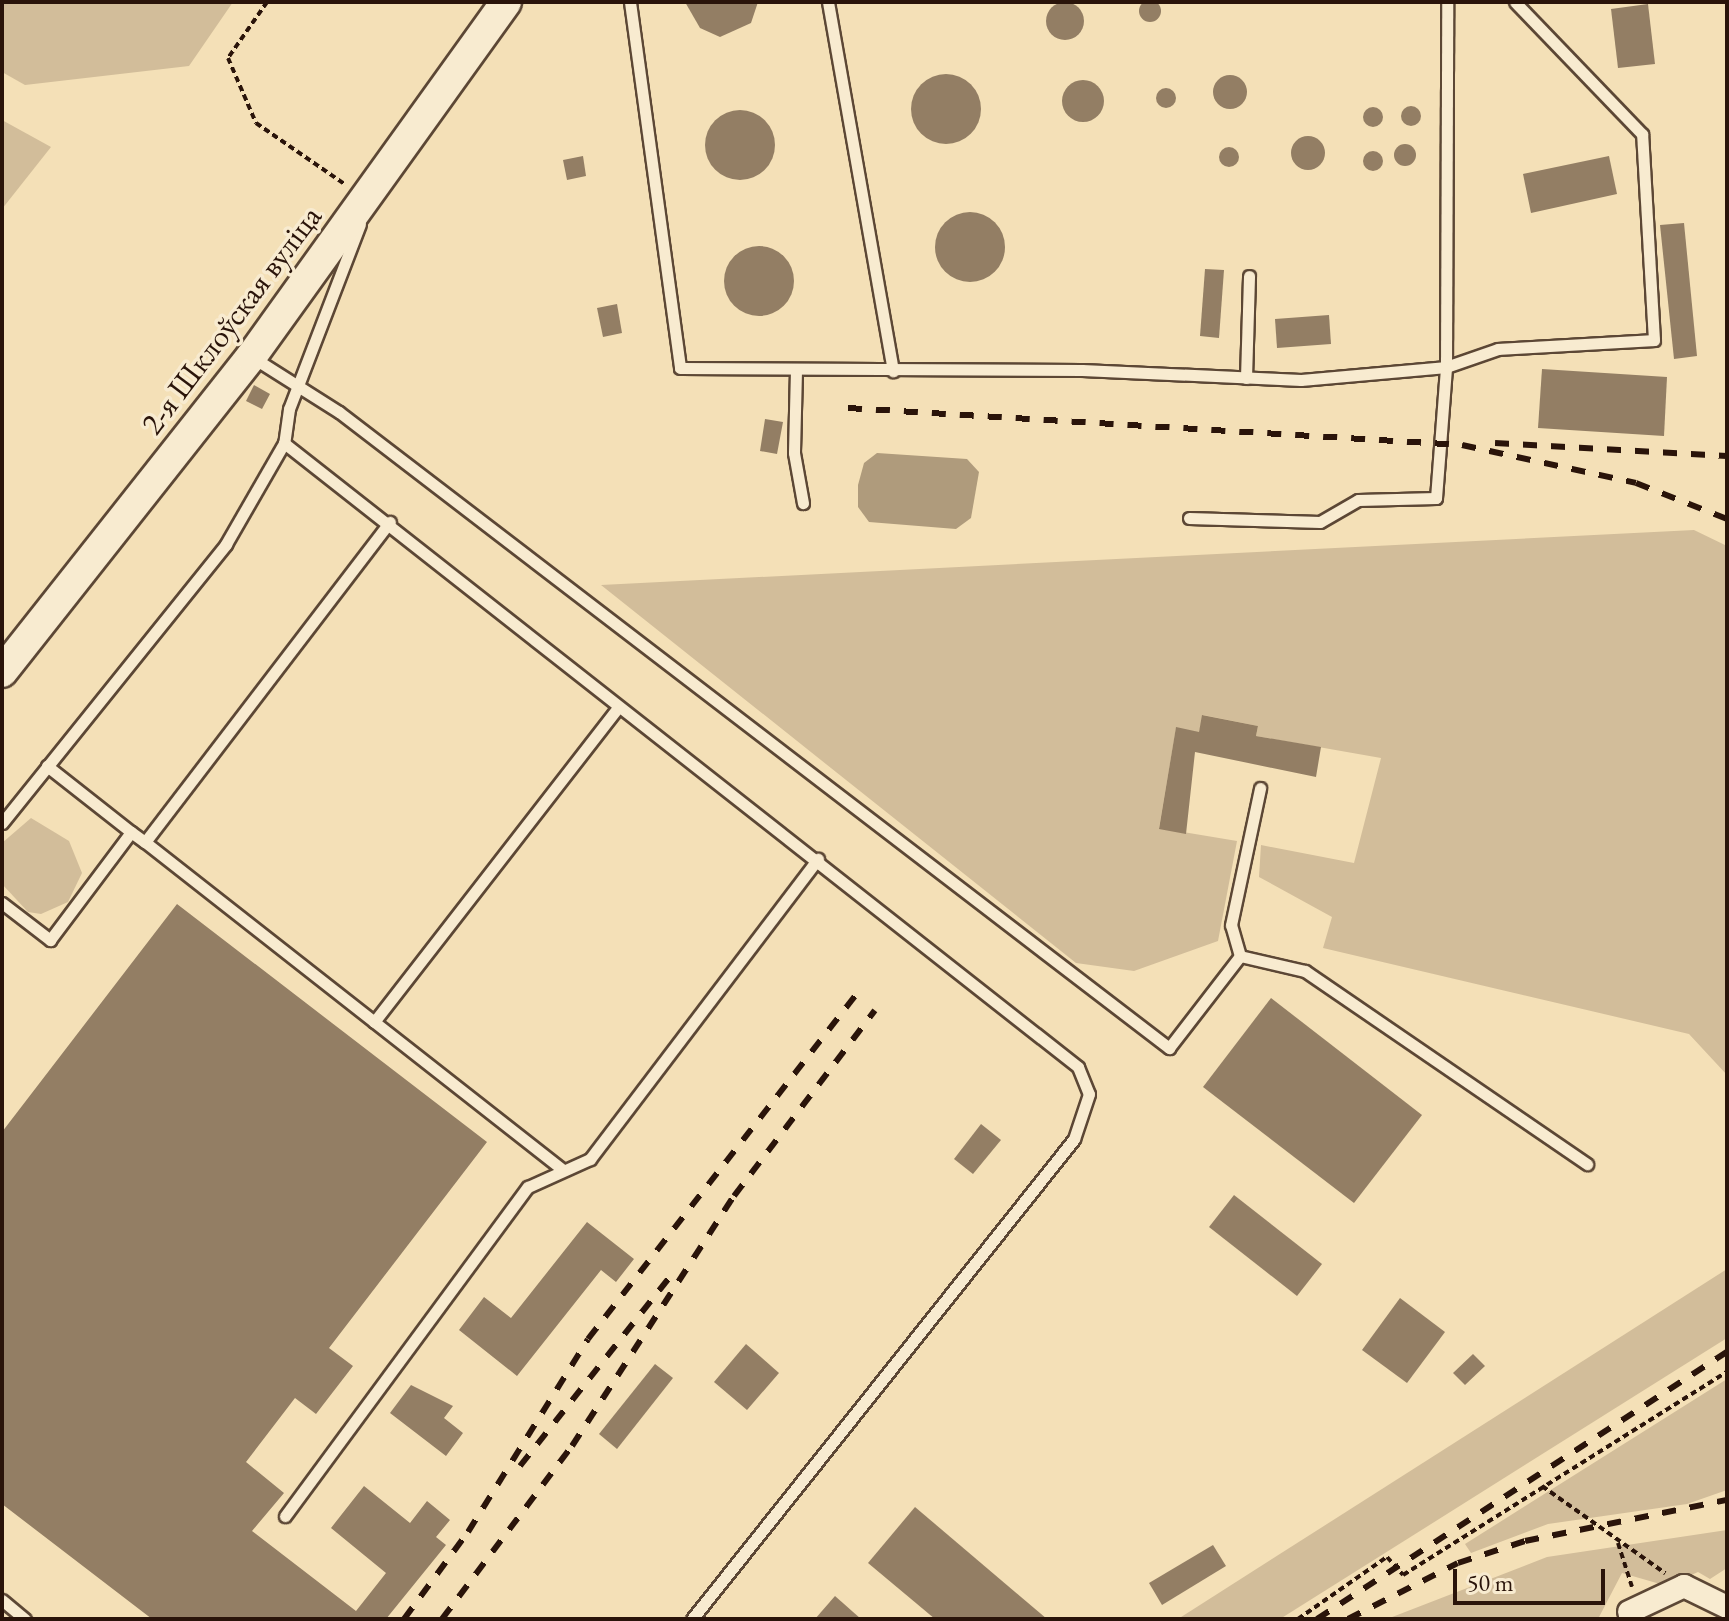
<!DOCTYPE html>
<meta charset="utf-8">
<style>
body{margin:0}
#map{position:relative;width:1729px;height:1621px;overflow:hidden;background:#f4e0b7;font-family:"EB Garamond",serif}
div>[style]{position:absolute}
.green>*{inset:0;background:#d2bd9a}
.water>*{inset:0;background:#af9b7c}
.building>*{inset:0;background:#937e64}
.round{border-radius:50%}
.path>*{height:4px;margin-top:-2px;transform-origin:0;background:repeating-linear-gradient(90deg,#2a140a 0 6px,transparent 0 10px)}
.roads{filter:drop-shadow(2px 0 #5c4735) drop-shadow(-2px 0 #5c4735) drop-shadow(0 2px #5c4735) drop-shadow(0 -2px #5c4735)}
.lane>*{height:11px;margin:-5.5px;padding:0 5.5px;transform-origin:5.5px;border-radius:5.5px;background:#f8ebd0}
.street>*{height:22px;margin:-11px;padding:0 11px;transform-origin:11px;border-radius:11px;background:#f8ebd0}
.secondary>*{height:30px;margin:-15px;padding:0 15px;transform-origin:15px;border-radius:15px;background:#f8ebd0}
.rail>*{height:6px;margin-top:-3px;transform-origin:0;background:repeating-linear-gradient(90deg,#2a140a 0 14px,transparent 0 28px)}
span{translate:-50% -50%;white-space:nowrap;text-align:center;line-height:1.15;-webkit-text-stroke:7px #f8ebd0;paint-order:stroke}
.street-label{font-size:32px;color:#2a140a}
.frame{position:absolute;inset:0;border:4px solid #2a140a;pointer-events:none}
.scale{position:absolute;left:1453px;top:1569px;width:152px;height:36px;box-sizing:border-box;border:4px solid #2a140a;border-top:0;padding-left:10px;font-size:24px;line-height:28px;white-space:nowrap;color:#2a140a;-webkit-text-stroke:6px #f8ebd0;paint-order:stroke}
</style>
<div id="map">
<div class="green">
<i style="clip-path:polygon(2px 2px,233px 2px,189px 66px,25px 85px,2px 72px)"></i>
<i style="clip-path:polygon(2px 120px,51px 147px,2px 209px)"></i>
<i style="clip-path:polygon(1694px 530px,1727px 546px,1727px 1075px,1689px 1034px,1323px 948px,1332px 917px,1259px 877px,1261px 845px,1354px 863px,1381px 758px,1256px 736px,1258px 726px,1203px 715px,1199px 733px,1176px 728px,1159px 828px,1237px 841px,1218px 941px,1134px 971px,1076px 963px,601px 585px)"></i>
<i style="clip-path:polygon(31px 818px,69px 841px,82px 873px,68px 902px,41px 914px,28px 912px,2px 884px,2px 843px)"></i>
<i style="clip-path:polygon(1727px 1269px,1727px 1338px,1280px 1619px,1178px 1619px)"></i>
<i style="clip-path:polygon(1727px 1379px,1727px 1490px,1687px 1504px,1548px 1524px,1471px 1553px,1465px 1544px)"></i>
<i style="clip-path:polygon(1727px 1530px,1727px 1568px,1710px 1579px,1698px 1572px,1667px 1586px,1622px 1573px,1598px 1619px,1387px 1619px,1547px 1557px)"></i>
</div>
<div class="water">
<i style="clip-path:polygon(877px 453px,967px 459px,979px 472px,971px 518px,956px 529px,869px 522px,858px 507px,858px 485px,864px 463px)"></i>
</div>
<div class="building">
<i class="round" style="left:1139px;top:0;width:22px;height:22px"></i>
<i class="round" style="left:1046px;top:2px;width:38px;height:38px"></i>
<i style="clip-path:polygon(685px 2px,758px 2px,751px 23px,720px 37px,700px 28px)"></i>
<i style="clip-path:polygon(1648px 4px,1655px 64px,1618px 68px,1611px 9px)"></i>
<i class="round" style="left:911px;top:74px;width:70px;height:70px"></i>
<i class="round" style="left:1213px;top:75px;width:34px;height:34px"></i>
<i class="round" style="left:1062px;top:80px;width:42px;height:42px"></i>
<i class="round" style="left:1156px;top:88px;width:20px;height:20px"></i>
<i class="round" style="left:1401px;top:106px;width:20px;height:20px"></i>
<i class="round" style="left:1363px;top:107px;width:20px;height:20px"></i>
<i class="round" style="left:705px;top:110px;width:70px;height:70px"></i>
<i class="round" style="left:1291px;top:136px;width:34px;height:34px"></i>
<i class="round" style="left:1394px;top:144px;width:22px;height:22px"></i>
<i class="round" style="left:1219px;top:147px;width:20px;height:20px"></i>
<i class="round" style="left:1363px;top:151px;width:20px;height:20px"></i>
<i style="clip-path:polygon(583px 156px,586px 176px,567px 180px,563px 160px)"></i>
<i style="clip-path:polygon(1609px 156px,1617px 194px,1531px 213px,1523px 174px)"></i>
<i class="round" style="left:935px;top:212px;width:70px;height:70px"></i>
<i style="clip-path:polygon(1684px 223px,1697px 356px,1674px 359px,1660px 225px)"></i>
<i class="round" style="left:724px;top:246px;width:70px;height:70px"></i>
<i style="clip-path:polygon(1205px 269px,1224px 270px,1219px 338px,1200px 336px)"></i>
<i style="clip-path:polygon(617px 304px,622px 333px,603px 337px,597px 308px)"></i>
<i style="clip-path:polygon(1329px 315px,1331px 344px,1277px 348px,1275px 319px)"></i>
<i style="clip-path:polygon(1542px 369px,1667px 377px,1664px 436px,1538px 428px)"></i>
<i style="clip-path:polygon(254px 385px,270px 394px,262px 409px,246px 401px)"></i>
<i style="clip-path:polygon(765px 419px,783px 422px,777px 454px,760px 451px)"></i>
<i style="clip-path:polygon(1202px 715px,1258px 726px,1256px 736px,1321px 747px,1316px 777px,1195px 752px,1186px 834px,1159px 829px,1176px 727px,1199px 732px)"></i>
<i style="clip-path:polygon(177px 904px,487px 1142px,329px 1348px,353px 1366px,316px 1414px,295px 1398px,246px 1462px,284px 1493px,252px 1531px,356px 1611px,386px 1573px,331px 1528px,364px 1486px,410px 1523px,427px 1501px,450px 1520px,436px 1537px,446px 1545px,386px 1619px,152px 1619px,2px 1504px,2px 1132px)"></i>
<i style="clip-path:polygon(1271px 998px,1422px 1115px,1354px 1203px,1203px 1087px)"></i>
<i style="clip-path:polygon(981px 1124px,1001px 1140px,973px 1174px,954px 1159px)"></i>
<i style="clip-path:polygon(1234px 1195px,1322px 1264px,1297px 1296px,1209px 1227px)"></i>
<i style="clip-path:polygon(587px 1222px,634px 1259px,616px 1282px,601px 1270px,517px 1376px,459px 1330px,484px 1297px,511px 1318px)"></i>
<i style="clip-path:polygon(1400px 1298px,1445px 1332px,1407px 1383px,1362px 1350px)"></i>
<i style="clip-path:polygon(746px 1344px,779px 1373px,747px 1410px,714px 1382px)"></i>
<i style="clip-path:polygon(1473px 1354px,1485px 1366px,1465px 1385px,1453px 1373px)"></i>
<i style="clip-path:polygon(655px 1364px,673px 1378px,617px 1449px,599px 1434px)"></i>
<i style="clip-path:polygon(411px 1385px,453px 1406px,444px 1418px,463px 1433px,446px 1456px,390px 1413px)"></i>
<i style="clip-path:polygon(915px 1507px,1047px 1619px,935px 1619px,868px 1563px)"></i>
<i style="clip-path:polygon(1213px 1545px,1226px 1566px,1162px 1605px,1149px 1583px)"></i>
<i style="clip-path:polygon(835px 1596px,861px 1619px,815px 1619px)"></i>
</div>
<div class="path">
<i style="left:267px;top:2px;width:68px;rotate:124.9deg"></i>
<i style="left:228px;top:58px;width:71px;rotate:66.7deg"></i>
<i style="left:256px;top:123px;width:109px;rotate:34.6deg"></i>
<i style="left:1542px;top:1486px;width:151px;rotate:35.3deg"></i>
<i style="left:1618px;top:1543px;width:46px;rotate:72.3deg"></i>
<i style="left:1298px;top:1619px;width:108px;rotate:-34.9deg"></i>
<i style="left:1387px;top:1557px;width:24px;rotate:48deg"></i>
<i style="left:1403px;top:1575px;width:382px;rotate:-32.1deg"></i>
</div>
<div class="roads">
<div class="lane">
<i style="left:630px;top:2px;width:369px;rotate:82.2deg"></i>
<i style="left:680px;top:368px;width:402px;rotate:0.3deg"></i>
<i style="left:1082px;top:370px;width:219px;rotate:2.6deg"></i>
<i style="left:1301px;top:380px;width:146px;rotate:-5.1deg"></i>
<i style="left:1446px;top:367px;width:365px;rotate:-89.8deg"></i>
<i style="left:828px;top:2px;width:375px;rotate:80deg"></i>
<i style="left:360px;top:224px;width:198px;rotate:111deg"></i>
<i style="left:289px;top:409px;width:34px;rotate:98deg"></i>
<i style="left:284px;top:443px;width:1010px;rotate:38.16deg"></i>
<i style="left:1078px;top:1067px;width:29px;rotate:68deg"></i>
<i style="left:1089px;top:1094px;width:47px;rotate:108.4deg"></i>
<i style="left:1074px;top:1139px;width:613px;rotate:128.51deg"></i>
<i style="left:252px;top:357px;width:103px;rotate:32.3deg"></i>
<i style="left:339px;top:412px;width:1046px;rotate:37.46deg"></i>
<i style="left:1169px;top:1048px;width:116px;rotate:-52.3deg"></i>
<i style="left:1240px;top:956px;width:67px;rotate:13deg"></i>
<i style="left:1305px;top:971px;width:342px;rotate:34.4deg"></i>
<i style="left:796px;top:370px;width:83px;rotate:91.4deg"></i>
<i style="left:794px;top:453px;width:51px;rotate:79.8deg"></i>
<i style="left:1246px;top:378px;width:102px;rotate:-88.3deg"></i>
<i style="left:1189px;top:518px;width:131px;rotate:1.7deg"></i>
<i style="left:1320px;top:522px;width:44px;rotate:-30.1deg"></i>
<i style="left:1358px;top:500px;width:78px;rotate:-1.5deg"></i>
<i style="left:1436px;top:498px;width:131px;rotate:-85.6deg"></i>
<i style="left:1446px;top:367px;width:55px;rotate:-19.1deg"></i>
<i style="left:1498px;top:349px;width:156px;rotate:-3.3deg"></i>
<i style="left:1654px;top:340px;width:206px;rotate:-93.3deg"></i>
<i style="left:1642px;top:134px;width:183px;rotate:-133.9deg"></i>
<i style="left:2px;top:823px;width:358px;rotate:-51.2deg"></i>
<i style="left:226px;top:544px;width:116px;rotate:-60.1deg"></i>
<i style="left:131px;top:832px;width:17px;rotate:36deg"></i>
<i style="left:145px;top:842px;width:403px;rotate:-52.6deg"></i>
<i style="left:145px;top:842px;width:531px;rotate:38.12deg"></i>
<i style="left:2px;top:903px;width:61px;rotate:37.6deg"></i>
<i style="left:50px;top:940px;width:135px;rotate:-53.1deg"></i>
<i style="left:131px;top:832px;width:107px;rotate:-141.8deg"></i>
<i style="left:1240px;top:956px;width:32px;rotate:-106deg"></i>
<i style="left:1231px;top:925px;width:140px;rotate:-78deg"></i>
<i style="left:374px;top:1022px;width:398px;rotate:-52.2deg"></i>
<i style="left:285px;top:1516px;width:409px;rotate:-53.6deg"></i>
<i style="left:528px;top:1187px;width:68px;rotate:-24.3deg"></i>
<i style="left:590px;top:1159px;width:377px;rotate:-52.8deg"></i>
<i style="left:2px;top:1600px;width:30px;rotate:40deg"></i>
</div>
<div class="street">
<i style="left:1629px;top:1612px;width:61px;rotate:-25.3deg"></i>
<i style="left:1684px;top:1586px;width:48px;rotate:26deg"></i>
</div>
<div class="secondary">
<i style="left:2px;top:672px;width:402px;rotate:-51.7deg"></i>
<i style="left:251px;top:357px;width:437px;rotate:-54.3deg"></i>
</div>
</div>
<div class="rail">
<i style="left:848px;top:408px;width:615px;rotate:3.45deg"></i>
<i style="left:1462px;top:445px;width:178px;rotate:12.3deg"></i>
<i style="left:1636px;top:483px;width:98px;rotate:21.6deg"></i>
<i style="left:1495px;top:443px;width:232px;rotate:3.2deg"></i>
<i style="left:520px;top:1466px;width:240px;rotate:-51.6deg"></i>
<i style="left:404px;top:1619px;width:108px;rotate:-53.7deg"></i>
<i style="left:468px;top:1532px;width:227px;rotate:-58.1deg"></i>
<i style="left:588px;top:1339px;width:447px;rotate:-52.1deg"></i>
<i style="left:442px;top:1619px;width:216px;rotate:-53.1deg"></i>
<i style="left:572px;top:1446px;width:298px;rotate:-57.1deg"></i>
<i style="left:734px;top:1196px;width:233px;rotate:-52.8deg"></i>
<i style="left:1317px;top:1619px;width:489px;rotate:-33.1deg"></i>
<i style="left:1348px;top:1619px;width:123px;rotate:-27deg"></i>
<i style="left:1458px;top:1563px;width:71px;rotate:-18.2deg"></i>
<i style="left:1525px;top:1541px;width:206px;rotate:-11.5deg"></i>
</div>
<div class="street-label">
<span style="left:231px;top:320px;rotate:-53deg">2-я Шклоўская вуліца</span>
</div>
<div class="frame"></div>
<div class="scale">50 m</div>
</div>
